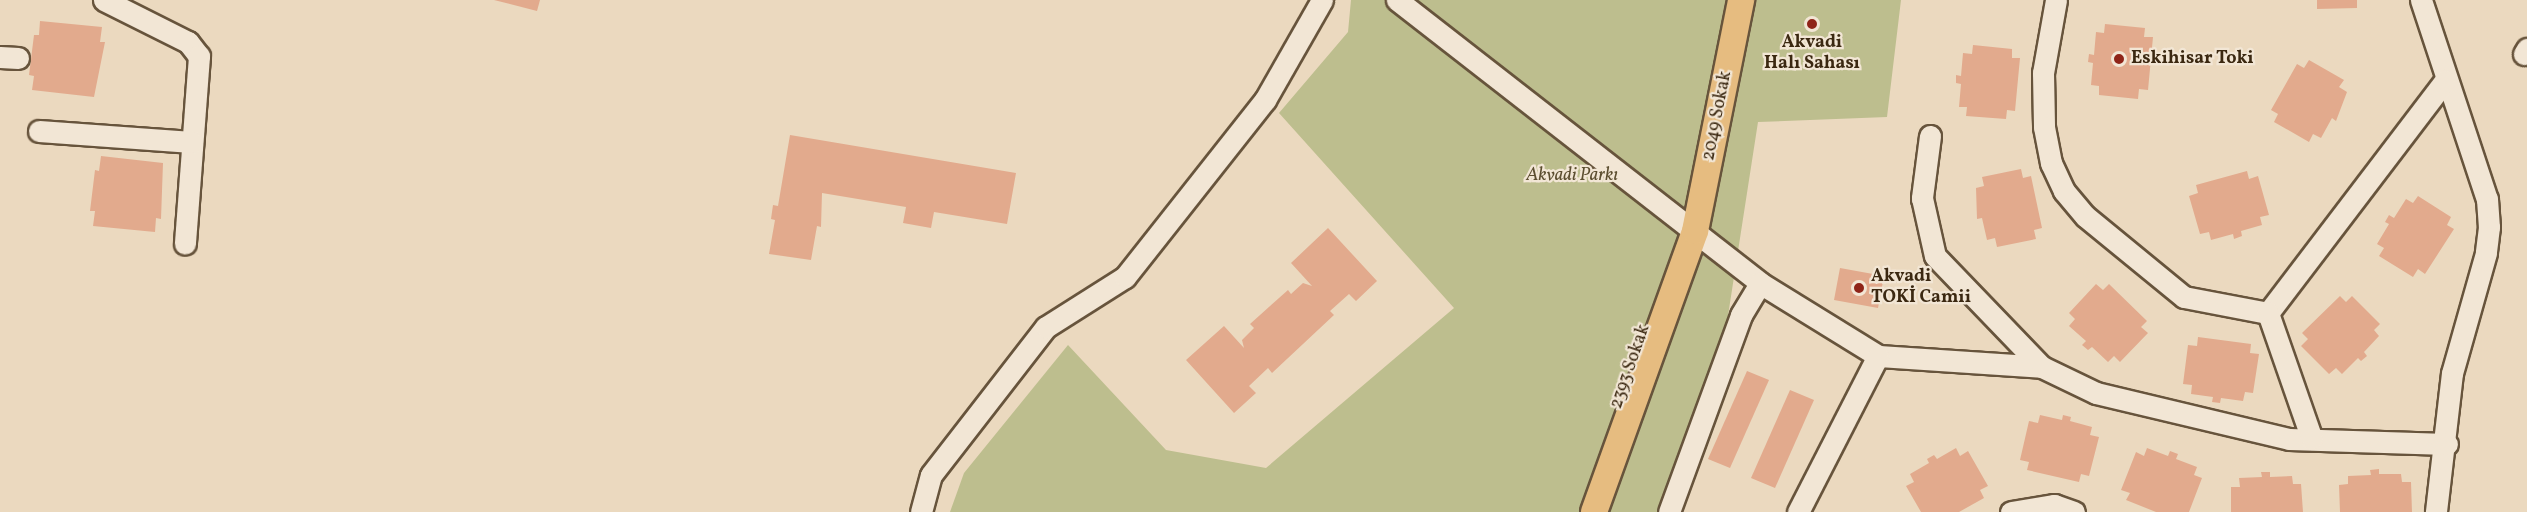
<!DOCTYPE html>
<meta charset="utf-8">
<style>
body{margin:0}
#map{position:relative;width:2527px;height:512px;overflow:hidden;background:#ebd9bf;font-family:Vollkorn,serif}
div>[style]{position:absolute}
.green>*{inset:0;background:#bdbe8e}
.building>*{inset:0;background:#e2aa8d}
.roads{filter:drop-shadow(2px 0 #67543c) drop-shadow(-2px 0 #67543c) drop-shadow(0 2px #67543c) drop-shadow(0 -2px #67543c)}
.minor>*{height:21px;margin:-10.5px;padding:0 10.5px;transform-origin:10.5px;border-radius:10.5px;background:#f2e6d5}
.major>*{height:26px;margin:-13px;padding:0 13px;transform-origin:13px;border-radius:13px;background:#e6bc80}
.dots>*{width:16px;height:16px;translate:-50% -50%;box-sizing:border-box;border:3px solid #f2e6d5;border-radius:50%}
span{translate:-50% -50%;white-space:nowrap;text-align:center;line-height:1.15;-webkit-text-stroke:4.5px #f2e6d5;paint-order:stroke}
.poi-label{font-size:18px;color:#3b2811;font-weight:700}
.left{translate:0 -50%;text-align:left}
.street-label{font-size:18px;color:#3b2811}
.park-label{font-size:18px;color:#5c4e30;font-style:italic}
</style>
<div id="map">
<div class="green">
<i style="clip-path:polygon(1351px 0,1901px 0,1887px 117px,1758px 122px,1725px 335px,1660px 512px,950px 512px,964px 473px,1068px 345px,1166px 450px,1266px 468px,1454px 308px,1279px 113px,1348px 32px)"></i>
</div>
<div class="building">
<i style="clip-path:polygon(494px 0,540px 0,537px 11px)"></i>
<i style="clip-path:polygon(2317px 0,2357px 0,2357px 8px,2317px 9px)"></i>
<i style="clip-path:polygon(40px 21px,102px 27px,100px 42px,105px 42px,94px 97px,32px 90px,34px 76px,29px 75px,34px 35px,39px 35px)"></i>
<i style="clip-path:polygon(2105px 24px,2145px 28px,2144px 37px,2153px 37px,2148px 90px,2139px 89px,2138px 99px,2099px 95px,2099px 86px,2091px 85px,2093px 63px,2088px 62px,2089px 54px,2094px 55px,2096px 32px,2104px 33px)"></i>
<i style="clip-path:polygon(1973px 45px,2012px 49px,2012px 58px,2020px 58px,2015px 111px,2007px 110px,2006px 119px,1966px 116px,1967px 107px,1959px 107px,1961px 84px,1956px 83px,1956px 75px,1961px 76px,1963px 53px,1972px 54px)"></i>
<i style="clip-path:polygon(2309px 60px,2344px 80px,2339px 87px,2347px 92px,2336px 121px,2332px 118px,2321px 138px,2313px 134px,2309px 142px,2274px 122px,2278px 114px,2271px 110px,2297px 64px,2304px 68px)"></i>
<i style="clip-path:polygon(790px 135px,1016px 173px,1007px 224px,934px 212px,931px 228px,903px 223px,906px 207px,822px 193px,821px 227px,817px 226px,811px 260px,769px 254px,775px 220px,771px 219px,773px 205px,778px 206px)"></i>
<i style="clip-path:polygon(101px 156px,163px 163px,161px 219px,156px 218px,155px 232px,93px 226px,95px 211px,90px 211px,95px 170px,99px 171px)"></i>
<i style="clip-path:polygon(2021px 169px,2023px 178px,2031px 176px,2042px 228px,2034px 230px,2036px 239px,1997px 247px,1995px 238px,1987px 240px,1982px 218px,1977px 219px,1976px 188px,1984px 186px,1982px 177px)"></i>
<i style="clip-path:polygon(2247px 171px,2249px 179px,2258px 176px,2269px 215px,2260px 217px,2262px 225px,2241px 231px,2242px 236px,2234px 239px,2233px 234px,2211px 240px,2209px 232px,2200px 234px,2189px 196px,2198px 193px,2196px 185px)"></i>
<i style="clip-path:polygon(2418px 196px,2451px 217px,2447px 225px,2454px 229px,2425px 274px,2418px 269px,2413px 277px,2379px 256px,2384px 248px,2377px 244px,2389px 224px,2385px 222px,2389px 215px,2394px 218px,2406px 199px,2413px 203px)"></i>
<i style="clip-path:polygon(1328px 228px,1377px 281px,1356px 301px,1349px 294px,1330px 311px,1334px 315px,1272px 373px,1268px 368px,1249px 386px,1256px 393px,1234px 413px,1186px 360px,1224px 326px,1244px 348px,1242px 340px,1254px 328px,1250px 324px,1288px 290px,1291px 294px,1303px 283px,1312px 286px,1291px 263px)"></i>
<i style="clip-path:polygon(1840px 268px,1884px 276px,1878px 308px,1834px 300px)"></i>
<i style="clip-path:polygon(2096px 284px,2103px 290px,2109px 284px,2147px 321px,2141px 327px,2148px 333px,2120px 362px,2114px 356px,2108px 362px,2092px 347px,2088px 350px,2082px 345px,2086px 341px,2069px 326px,2075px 319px,2069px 313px)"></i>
<i style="clip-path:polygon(2340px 296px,2346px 302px,2352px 296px,2380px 324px,2374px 330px,2379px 336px,2364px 352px,2367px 356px,2361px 361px,2358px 358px,2342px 374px,2336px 368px,2329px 374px,2301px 346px,2308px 339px,2302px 333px)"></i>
<i style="clip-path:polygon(2198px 337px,2251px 344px,2250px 353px,2259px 354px,2253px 393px,2245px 392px,2243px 401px,2221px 398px,2220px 403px,2212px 402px,2213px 397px,2191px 394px,2192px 385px,2183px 384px,2188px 345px,2197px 346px)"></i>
<i style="clip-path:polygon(1747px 371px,1769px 380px,1730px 468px,1708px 459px)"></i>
<i style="clip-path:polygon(1790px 390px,1814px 400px,1775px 488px,1751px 478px)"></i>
<i style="clip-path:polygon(2040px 415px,2062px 420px,2063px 415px,2071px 417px,2070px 421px,2092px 427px,2090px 435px,2099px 437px,2089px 476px,2081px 474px,2079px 482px,2027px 470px,2029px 462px,2020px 460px,2029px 421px,2038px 423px)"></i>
<i style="clip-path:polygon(1956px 448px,1960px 456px,1968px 451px,1988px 486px,1980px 490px,1984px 498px,1959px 512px,1921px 512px,1906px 486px,1914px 482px,1910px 474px,1929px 463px,1927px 459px,1934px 455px,1937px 459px)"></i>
<i style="clip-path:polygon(2147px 448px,2168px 456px,2170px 451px,2178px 454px,2176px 459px,2197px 467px,2194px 475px,2202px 478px,2189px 512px,2156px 512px,2126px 500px,2130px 493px,2121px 490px,2136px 452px,2144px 456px)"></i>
<i style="clip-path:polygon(2379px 469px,2379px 474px,2401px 474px,2402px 482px,2411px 482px,2412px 512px,2340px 512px,2339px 485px,2348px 484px,2348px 476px,2371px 475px,2370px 470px)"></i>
<i style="clip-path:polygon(2261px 472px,2270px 472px,2270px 477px,2292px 476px,2293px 484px,2301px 484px,2303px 512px,2231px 512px,2231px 487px,2240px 487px,2239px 478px,2262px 477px)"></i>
</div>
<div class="roads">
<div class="minor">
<i style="left:104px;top:0;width:94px;rotate:26.6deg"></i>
<i style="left:188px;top:42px;width:18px;rotate:52deg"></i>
<i style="left:199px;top:56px;width:188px;rotate:94.3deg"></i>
<i style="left:1397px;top:0;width:460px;rotate:37.9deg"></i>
<i style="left:1760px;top:283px;width:139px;rotate:31.7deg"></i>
<i style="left:1878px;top:356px;width:164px;rotate:3.8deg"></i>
<i style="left:2056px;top:0;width:74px;rotate:100.1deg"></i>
<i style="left:2043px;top:73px;width:54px;rotate:88.9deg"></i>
<i style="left:2044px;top:127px;width:37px;rotate:79deg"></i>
<i style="left:2051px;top:163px;width:31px;rotate:65deg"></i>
<i style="left:2064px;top:191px;width:33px;rotate:50deg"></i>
<i style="left:2085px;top:216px;width:128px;rotate:39.3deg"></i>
<i style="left:2184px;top:297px;width:86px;rotate:10.8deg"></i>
<i style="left:2421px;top:0;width:210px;rotate:71.7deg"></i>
<i style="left:2487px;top:199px;width:28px;rotate:86deg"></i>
<i style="left:2489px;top:227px;width:26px;rotate:97deg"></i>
<i style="left:2486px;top:253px;width:125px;rotate:105.8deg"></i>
<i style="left:2452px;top:373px;width:140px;rotate:96.6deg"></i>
<i style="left:2524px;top:54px;width:6px;rotate:-59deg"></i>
<i style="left:0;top:57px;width:18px;rotate:3deg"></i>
<i style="left:39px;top:131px;width:153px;rotate:4.1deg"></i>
<i style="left:1930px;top:136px;width:63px;rotate:97.4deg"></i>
<i style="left:1922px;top:198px;width:59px;rotate:77.4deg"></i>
<i style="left:1935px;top:256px;width:154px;rotate:46.1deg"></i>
<i style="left:2042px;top:367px;width:60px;rotate:25.7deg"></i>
<i style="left:2096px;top:393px;width:198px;rotate:13.4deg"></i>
<i style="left:2289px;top:439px;width:158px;rotate:1.8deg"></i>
<i style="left:2268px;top:313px;width:292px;rotate:-52.7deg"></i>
<i style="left:2268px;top:313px;width:133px;rotate:70.8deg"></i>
<i style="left:921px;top:512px;width:38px;rotate:-75deg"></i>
<i style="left:931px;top:475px;width:187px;rotate:-52.2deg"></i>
<i style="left:1046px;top:327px;width:93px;rotate:-32.3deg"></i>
<i style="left:1125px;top:277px;width:226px;rotate:-51.7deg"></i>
<i style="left:1265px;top:100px;width:115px;rotate:-60.3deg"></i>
<i style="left:1669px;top:512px;width:210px;rotate:-69.9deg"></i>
<i style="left:1741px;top:315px;width:37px;rotate:-59deg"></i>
<i style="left:1798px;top:512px;width:175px;rotate:-62.9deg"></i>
<i style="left:2011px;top:512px;width:44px;rotate:-9.2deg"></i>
<i style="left:2054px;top:505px;width:21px;rotate:19deg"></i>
</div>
<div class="major">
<i style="left:1594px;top:512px;width:299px;rotate:-70.2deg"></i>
<i style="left:1695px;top:231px;width:236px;rotate:-78.7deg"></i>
</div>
</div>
<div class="dots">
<i style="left:1812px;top:24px;background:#8f2418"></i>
<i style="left:2119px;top:59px;background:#8f2418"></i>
<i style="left:1859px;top:288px;background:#8f2418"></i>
</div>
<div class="poi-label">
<span style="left:1812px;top:54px">Akvadi<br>Halı Sahası</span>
<span class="left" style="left:2131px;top:59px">Eskihisar Toki</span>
<span class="left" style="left:1871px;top:288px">Akvadi<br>TOKİ Camii</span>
</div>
<div class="street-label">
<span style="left:1718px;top:116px;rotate:-79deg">2049 Sokak</span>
<span style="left:1631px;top:367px;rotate:-71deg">2393 Sokak</span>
</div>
<div class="park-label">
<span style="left:1572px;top:176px">Akvadi Parkı</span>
</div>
</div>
